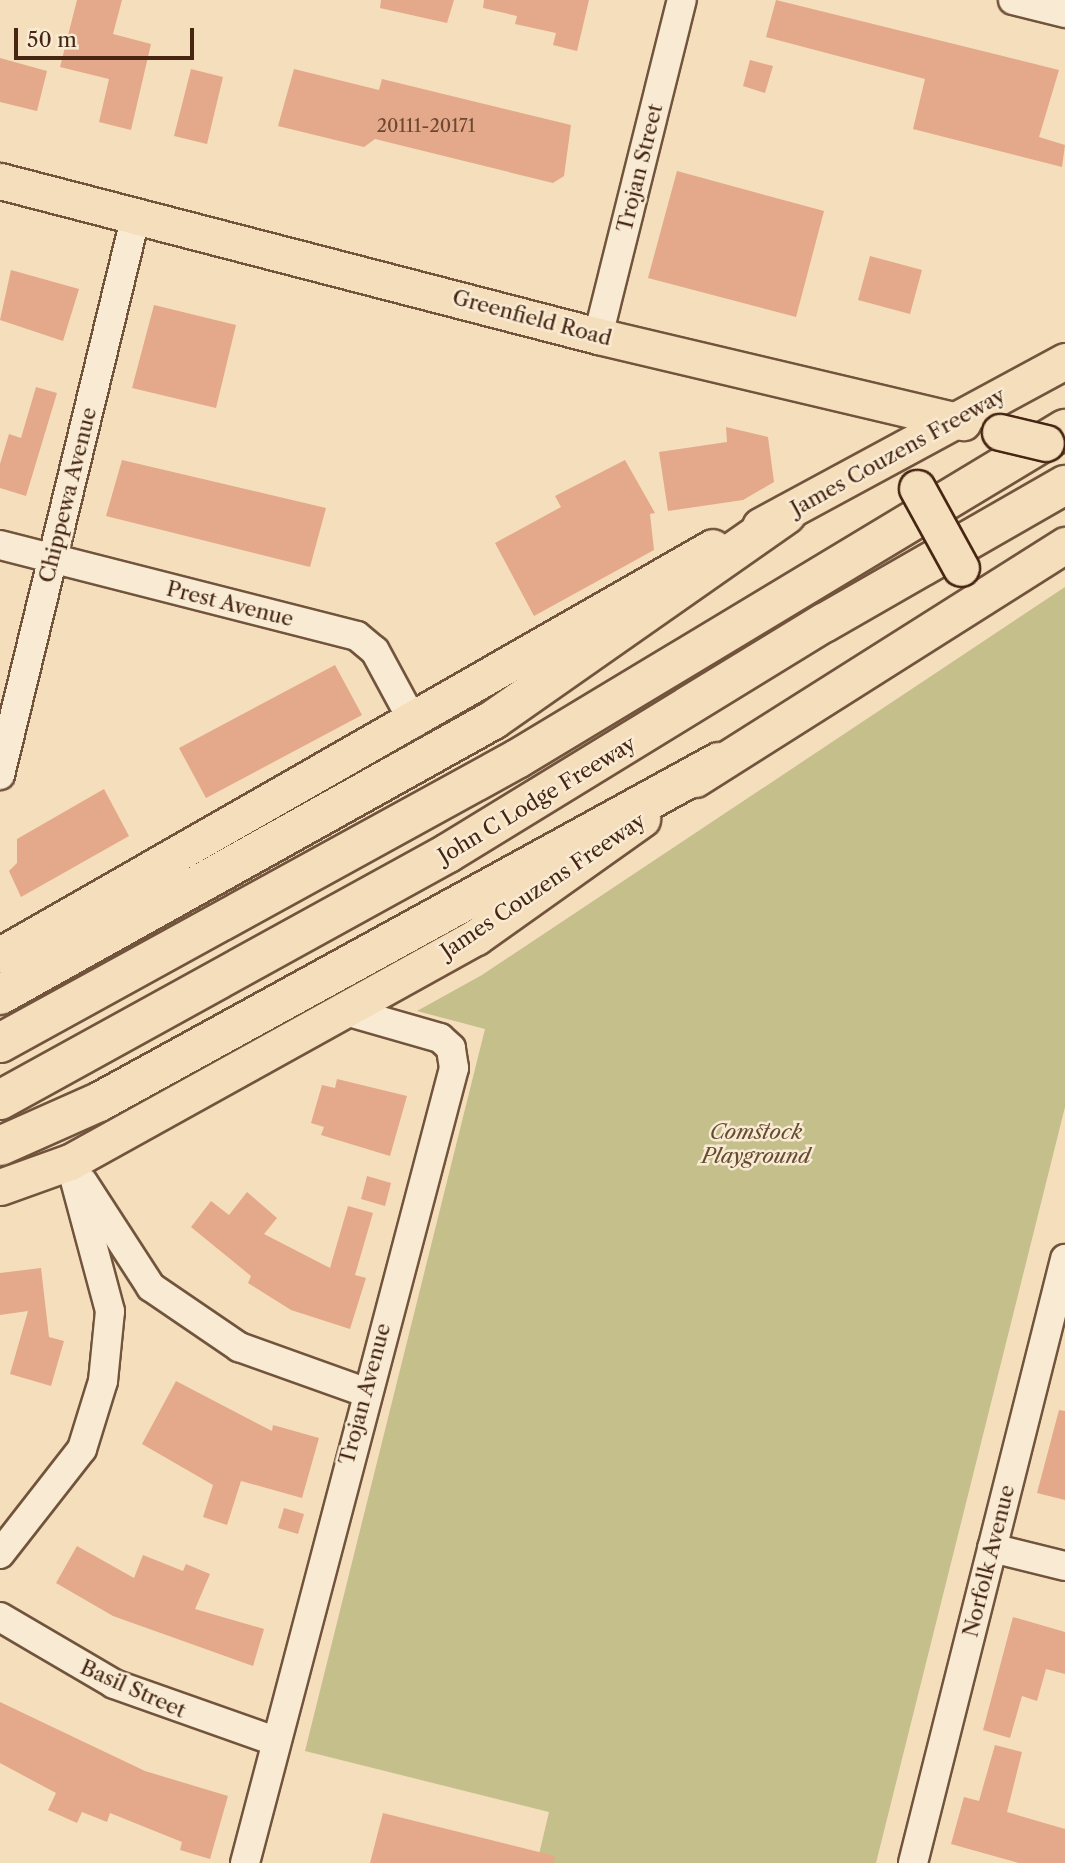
<!DOCTYPE html>
<style>
body{margin:0}
#map{position:relative;width:1065px;height:1863px;overflow:hidden;background:#f5debc;font-family:"Libre Caslon Text",serif}
div>[style]{position:absolute}
.green>*{inset:0;background:#c4bf8b}
.building>*{inset:0;background:#e3a98a}
.roads{filter:drop-shadow(2px 0 #72543d) drop-shadow(-2px 0 #72543d) drop-shadow(0 2px #72543d) drop-shadow(0 -2px #72543d)}
.minor>*{height:28px;margin:-14px;padding:0 14px;transform-origin:14px;border-radius:14px;background:#f8ead3}
.major>*{height:35px;margin:-17.5px;padding:0 17.5px;transform-origin:17.5px;border-radius:17.5px;background:#f5debc}
.highway>*{height:38px;margin:-19px;padding:0 19px;transform-origin:19px;border-radius:19px;background:#f5debc}
.bridges{filter:drop-shadow(2px 0 #462613) drop-shadow(-2px 0 #462613) drop-shadow(0 2px #462613) drop-shadow(0 -2px #462613)}
.major-bridge>*{height:35px;margin:-17.5px;padding:0 17.5px;transform-origin:17.5px;border-radius:17.5px;background:#f5debc}
span{translate:-50% -50%;white-space:nowrap;text-align:center;line-height:1.15;-webkit-text-stroke:5px #f8ead3;paint-order:stroke}
.number-label{font-size:18px;color:#6d4731}
.number-label span{-webkit-text-stroke-width:0}
.street-label{font-size:21px;color:#462613}
.park-label{font-size:21px;color:#664c31;font-style:italic}
.scale{position:absolute;left:14px;top:28px;width:180px;height:32px;box-sizing:border-box;border:4px solid #462613;border-top:0;padding-left:9px;font-size:21px;line-height:24px;white-space:nowrap;color:#462613;-webkit-text-stroke:5px #f8ead3;paint-order:stroke}
</style>
<div id="map">
<div class="green">
<i style="clip-path:polygon(1065px 587px,1065px 1107px,876px 1863px,537px 1863px,549px 1812px,305px 1751px,485px 1029px,417px 1011px,482px 975px)"></i>
</div>
<div class="building">
<i style="clip-path:polygon(77px 0,122px 0,113px 34px,151px 44px,131px 130px,99px 122px,109px 79px,60px 67px)"></i>
<i style="clip-path:polygon(381px 0,454px 0,447px 23px,380px 8px)"></i>
<i style="clip-path:polygon(484px 0,589px 0,577px 51px,553px 45px,556px 33px,515px 24px,517px 16px,483px 8px)"></i>
<i style="clip-path:polygon(776px 0,1059px 70px,1039px 137px,1065px 145px,1062px 167px,913px 129px,925px 79px,766px 37px)"></i>
<i style="clip-path:polygon(0 58px,47px 71px,37px 111px,0 102px)"></i>
<i style="clip-path:polygon(750px 60px,773px 66px,765px 93px,743px 86px)"></i>
<i style="clip-path:polygon(191px 69px,223px 77px,207px 144px,174px 136px)"></i>
<i style="clip-path:polygon(294px 69px,379px 90px,382px 79px,571px 125px,564px 176px,553px 183px,375px 139px,364px 147px,278px 126px)"></i>
<i style="clip-path:polygon(677px 171px,824px 211px,796px 317px,648px 278px)"></i>
<i style="clip-path:polygon(870px 256px,922px 270px,910px 314px,858px 300px)"></i>
<i style="clip-path:polygon(11px 270px,79px 289px,63px 341px,0 320px)"></i>
<i style="clip-path:polygon(154px 305px,236px 325px,216px 408px,132px 388px)"></i>
<i style="clip-path:polygon(36px 387px,57px 393px,26px 496px,0 488px,0 464px,9px 434px,21px 438px)"></i>
<i style="clip-path:polygon(726px 427px,768px 437px,774px 482px,743px 500px,668px 511px,659px 452px,727px 442px)"></i>
<i style="clip-path:polygon(122px 460px,326px 508px,310px 567px,106px 516px)"></i>
<i style="clip-path:polygon(625px 460px,655px 513px,650px 514px,654px 550px,534px 616px,495px 543px,561px 507px,555px 496px)"></i>
<i style="clip-path:polygon(335px 665px,362px 715px,206px 798px,179px 748px)"></i>
<i style="clip-path:polygon(104px 789px,129px 836px,21px 897px,9px 871px,17px 863px,17px 839px)"></i>
<i style="clip-path:polygon(337px 1079px,407px 1096px,390px 1156px,321px 1135px,324px 1127px,311px 1123px,322px 1085px,335px 1088px)"></i>
<i style="clip-path:polygon(367px 1176px,391px 1183px,385px 1206px,361px 1199px)"></i>
<i style="clip-path:polygon(247px 1192px,277px 1218px,264px 1234px,330px 1268px,348px 1206px,373px 1213px,355px 1275px,366px 1278px,350px 1329px,291px 1310px,248px 1283px,251px 1276px,191px 1227px,211px 1201px,229px 1215px)"></i>
<i style="clip-path:polygon(41px 1268px,49px 1337px,64px 1341px,51px 1386px,10px 1374px,28px 1311px,0 1315px,0 1273px)"></i>
<i style="clip-path:polygon(176px 1381px,272px 1431px,273px 1425px,319px 1438px,302px 1498px,241px 1481px,227px 1525px,203px 1517px,213px 1485px,142px 1444px)"></i>
<i style="clip-path:polygon(1059px 1410px,1065px 1411px,1065px 1500px,1037px 1493px)"></i>
<i style="clip-path:polygon(284px 1508px,304px 1514px,298px 1534px,278px 1528px)"></i>
<i style="clip-path:polygon(77px 1546px,134px 1578px,143px 1555px,183px 1571px,186px 1564px,210px 1574px,195px 1609px,264px 1629px,253px 1666px,113px 1616px,56px 1583px)"></i>
<i style="clip-path:polygon(1013px 1617px,1065px 1632px,1065px 1674px,1046px 1669px,1037px 1701px,1022px 1696px,1010px 1738px,983px 1730px)"></i>
<i style="clip-path:polygon(0 1702px,145px 1771px,228px 1796px,210px 1859px,180px 1850px,182px 1842px,110px 1813px,107px 1822px,82px 1812px,77px 1823px,48px 1810px,56px 1793px,0 1763px)"></i>
<i style="clip-path:polygon(995px 1745px,1022px 1752px,1007px 1812px,1065px 1829px,1065px 1863px,1019px 1863px,951px 1844px,964px 1797px,979px 1801px)"></i>
<i style="clip-path:polygon(383px 1813px,555px 1856px,554px 1863px,370px 1863px)"></i>
</div>
<div class="roads">
<div class="minor">
<i style="left:1013px;top:0;width:54px;rotate:14deg"></i>
<i style="left:598px;top:336px;width:346px;rotate:-76deg"></i>
<i style="left:0;top:545px;width:368px;rotate:14.3deg"></i>
<i style="left:357px;top:636px;width:23px;rotate:40deg"></i>
<i style="left:375px;top:651px;width:82px;rotate:61.6deg"></i>
<i style="left:0;top:775px;width:576px;rotate:-76.35deg"></i>
<i style="left:83px;top:1182px;width:125px;rotate:57.1deg"></i>
<i style="left:151px;top:1287px;width:107px;rotate:34.3deg"></i>
<i style="left:239px;top:1347px;width:134px;rotate:19.7deg"></i>
<i style="left:992px;top:1548px;width:75px;rotate:13.9deg"></i>
<i style="left:0;top:1554px;width:133px;rotate:-52deg"></i>
<i style="left:82px;top:1449px;width:71px;rotate:-72.8deg"></i>
<i style="left:103px;top:1381px;width:70px;rotate:-84.3deg"></i>
<i style="left:110px;top:1311px;width:154px;rotate:-105deg"></i>
<i style="left:0;top:1617px;width:132px;rotate:30.4deg"></i>
<i style="left:114px;top:1684px;width:171px;rotate:19.5deg"></i>
<i style="left:245px;top:1863px;width:822px;rotate:-75.27deg"></i>
<i style="left:454px;top:1068px;width:20px;rotate:-99deg"></i>
<i style="left:451px;top:1048px;width:15px;rotate:-138deg"></i>
<i style="left:440px;top:1038px;width:98px;rotate:-164deg"></i>
<i style="left:913px;top:1863px;width:623px;rotate:-75.87deg"></i>
</div>
<div class="major">
<i style="left:0;top:181px;width:618px;rotate:14.53deg"></i>
<i style="left:598px;top:336px;width:375px;rotate:13.3deg"></i>
<i style="left:760px;top:526px;width:347px;rotate:-28.4deg"></i>
<i style="left:695px;top:779px;width:438px;rotate:-32.3deg"></i>
<i style="left:0;top:955px;width:821px;rotate:-29.78deg"></i>
<i style="left:0;top:1187px;width:74px;rotate:-19.7deg"></i>
<i style="left:70px;top:1162px;width:464px;rotate:-29deg"></i>
<i style="left:476px;top:937px;width:204px;rotate:-35.4deg"></i>
</div>
<div class="highway">
<i style="left:0;top:995px;width:565px;rotate:-29.15deg"></i>
<i style="left:493px;top:720px;width:358px;rotate:-35deg"></i>
<i style="left:0;top:1043px;width:590px;rotate:-28.78deg"></i>
<i style="left:517px;top:759px;width:640px;rotate:-31.06deg"></i>
<i style="left:0;top:1100px;width:512px;rotate:-28.87deg"></i>
<i style="left:448px;top:853px;width:441px;rotate:-31.5deg"></i>
<i style="left:824px;top:623px;width:278px;rotate:-29.8deg"></i>
<i style="left:0;top:1146px;width:108px;rotate:-24deg"></i>
<i style="left:99px;top:1102px;width:707px;rotate:-28.74deg"></i>
</div>
</div>
<div class="bridges">
<div class="major-bridge">
<i style="left:1000px;top:432px;width:47px;rotate:13.4deg"></i>
<i style="left:917px;top:488px;width:91px;rotate:61.2deg"></i>
</div>
</div>
<div class="number-label">
<span style="left:426px;top:126px">20111-20171</span>
</div>
<div class="street-label">
<span style="left:640px;top:168px;rotate:-76deg">Trojan Street</span>
<span style="left:532px;top:318px;rotate:15deg">Greenfield Road</span>
<span style="left:898px;top:452px;rotate:-29deg">James Couzens Freeway</span>
<span style="left:68px;top:495px;rotate:-76deg">Chippewa Avenue</span>
<span style="left:230px;top:604px;rotate:14deg">Prest Avenue</span>
<span style="left:537px;top:800px;rotate:-31deg">John C Lodge Freeway</span>
<span style="left:543px;top:886px;rotate:-34deg">James Couzens Freeway</span>
<span style="left:365px;top:1394px;rotate:-75deg">Trojan Avenue</span>
<span style="left:989px;top:1561px;rotate:-76deg">Norfolk Avenue</span>
<span style="left:133px;top:1689px;rotate:24deg">Basil Street</span>
</div>
<div class="park-label">
<span style="left:756px;top:1144px">Comstock<br>Playground</span>
</div>
<div class="scale">50 m</div>
</div>
